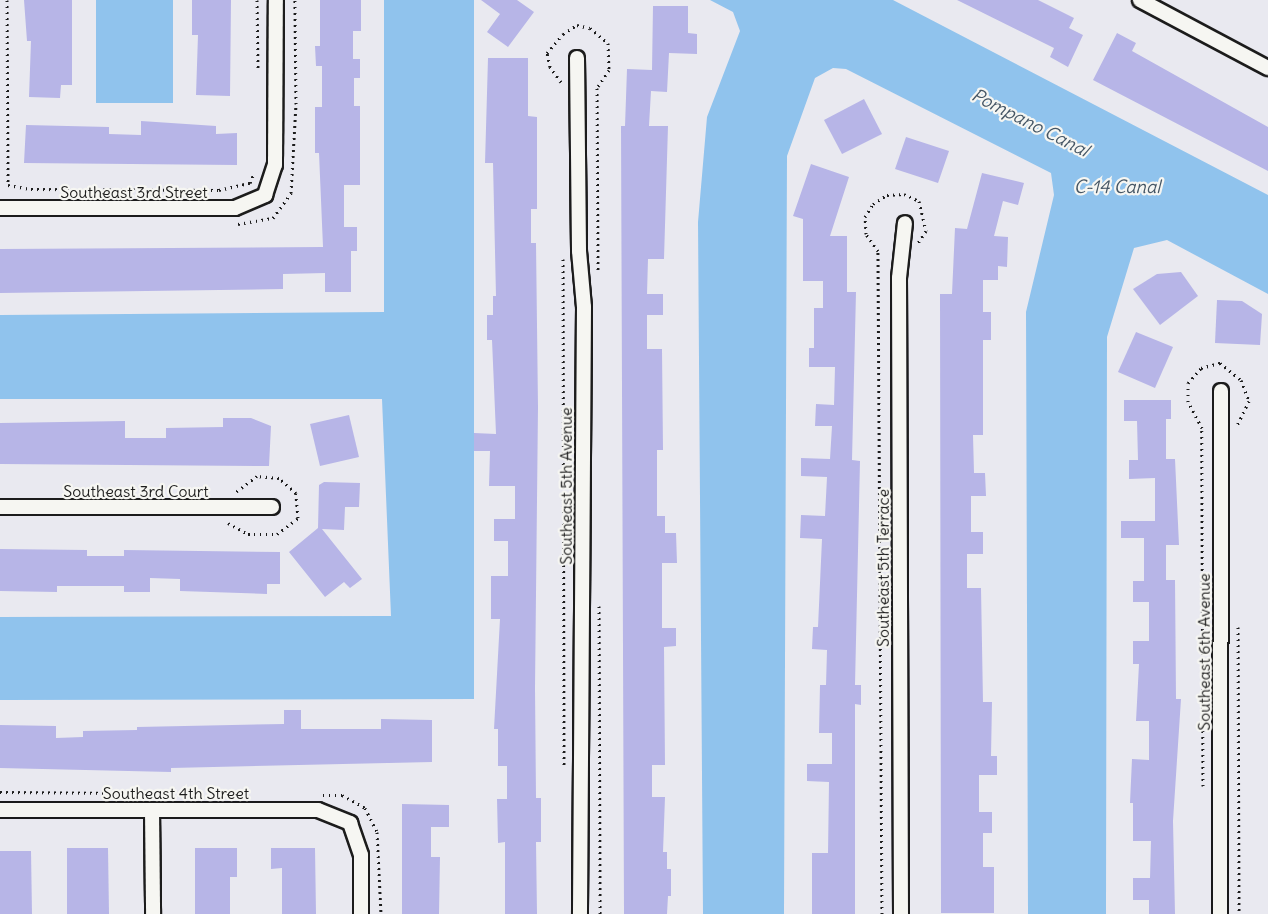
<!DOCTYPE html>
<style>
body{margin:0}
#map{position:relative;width:1268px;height:914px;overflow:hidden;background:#e9e9f0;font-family:Delius,sans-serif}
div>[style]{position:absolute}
.water>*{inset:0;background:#90c3ed}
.building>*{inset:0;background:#b7b5e7}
.path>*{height:3px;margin-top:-1.5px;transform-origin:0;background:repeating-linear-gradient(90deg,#1c1c1c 0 1.5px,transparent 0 6px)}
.roads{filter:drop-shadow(2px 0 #1c1c1c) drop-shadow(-2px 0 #1c1c1c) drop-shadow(0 2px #1c1c1c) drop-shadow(0 -2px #1c1c1c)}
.street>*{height:14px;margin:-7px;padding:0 7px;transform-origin:7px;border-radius:7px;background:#f6f6f2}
span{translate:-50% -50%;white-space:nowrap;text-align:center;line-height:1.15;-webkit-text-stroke:4.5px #f6f6f2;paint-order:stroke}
.street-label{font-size:16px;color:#1c1c1c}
.water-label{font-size:18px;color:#455665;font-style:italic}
</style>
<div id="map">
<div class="water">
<i style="clip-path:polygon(96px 0,173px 0,173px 103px,96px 103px)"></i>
<i style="clip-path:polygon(384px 0,474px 0,474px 699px,0 700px,0 617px,391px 616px,382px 399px,0 399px,0 315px,384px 312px)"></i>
<i style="clip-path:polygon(710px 0,893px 0,1268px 195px,1268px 294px,1167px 240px,1134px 248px,1107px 337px,1106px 914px,1028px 914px,1026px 312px,1054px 195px,1051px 173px,846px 69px,833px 68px,815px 78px,787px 156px,784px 914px,703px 914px,698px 222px,707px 117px,740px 31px,733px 12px)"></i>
</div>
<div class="building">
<i style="clip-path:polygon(24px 0,72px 0,72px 85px,61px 85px,60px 98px,29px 97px,31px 41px,27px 41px)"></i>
<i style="clip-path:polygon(192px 0,231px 0,230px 96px,196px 95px,198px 35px,192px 35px)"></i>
<i style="clip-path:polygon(320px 0,361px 0,361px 31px,353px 31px,353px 59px,360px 59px,360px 78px,354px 78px,354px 106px,360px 106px,360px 185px,344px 185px,344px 227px,357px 227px,357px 251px,351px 251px,351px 292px,325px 292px,325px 273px,283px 274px,283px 289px,0 293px,0 249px,323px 247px,319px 153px,315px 153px,315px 107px,322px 107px,322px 66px,316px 66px,315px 46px,320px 46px)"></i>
<i style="clip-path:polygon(481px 0,517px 0,534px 12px,508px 47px,487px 32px,500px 14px)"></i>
<i style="clip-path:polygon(957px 0,1038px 0,1074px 18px,1069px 28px,1083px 35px,1068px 67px,1050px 57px,1054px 48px)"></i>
<i style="clip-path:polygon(653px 6px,688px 6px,688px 33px,697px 34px,697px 54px,669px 53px,667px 92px,651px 91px,649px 126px,668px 126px,664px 259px,648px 259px,647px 294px,663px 294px,663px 315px,647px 315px,647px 349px,662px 349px,663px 450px,657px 450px,657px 516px,665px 516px,665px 533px,676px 533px,677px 563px,662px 563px,662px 628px,676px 628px,676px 646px,664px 647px,665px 765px,652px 765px,652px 797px,665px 797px,663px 852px,667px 852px,667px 869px,671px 869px,671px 896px,668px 896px,667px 914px,624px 914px,621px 126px,625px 126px,627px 69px,652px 70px)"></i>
<i style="clip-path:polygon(1117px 33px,1136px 43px,1132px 51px,1268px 127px,1268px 171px,1093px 80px)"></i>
<i style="clip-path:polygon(488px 58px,528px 58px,528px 116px,537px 117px,537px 209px,531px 209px,531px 243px,536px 243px,538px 407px,535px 688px,536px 798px,541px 798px,541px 842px,536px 842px,537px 914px,505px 914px,505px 842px,498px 843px,497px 799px,507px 799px,507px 766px,498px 766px,498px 729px,494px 729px,500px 619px,491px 619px,491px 576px,508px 576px,508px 541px,494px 541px,494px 519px,515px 519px,515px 486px,489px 486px,490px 451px,474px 451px,474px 433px,496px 434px,492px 340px,487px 340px,487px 315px,493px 315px,493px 296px,496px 296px,493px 163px,485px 163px)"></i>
<i style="clip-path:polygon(864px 99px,882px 134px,842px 154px,824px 120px)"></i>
<i style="clip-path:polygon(141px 121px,216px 126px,216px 134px,237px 133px,237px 165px,24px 163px,26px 125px,109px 127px,109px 134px,141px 135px)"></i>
<i style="clip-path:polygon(906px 137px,949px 151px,938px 183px,895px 169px)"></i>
<i style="clip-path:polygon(811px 164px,849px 177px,830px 236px,847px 236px,847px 292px,856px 292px,852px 460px,860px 461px,855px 685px,861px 685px,861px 705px,855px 704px,855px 914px,812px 914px,812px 853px,828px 853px,829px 782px,807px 781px,807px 764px,832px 764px,832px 733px,819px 733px,820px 685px,826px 685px,827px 650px,812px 649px,813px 627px,818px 627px,822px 539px,800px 538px,801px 515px,825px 516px,827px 477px,801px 476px,801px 458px,830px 459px,832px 426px,815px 426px,816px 404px,834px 405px,835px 367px,809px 367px,809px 348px,814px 348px,814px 308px,823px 308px,823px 281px,803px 281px,803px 219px,793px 216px)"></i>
<i style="clip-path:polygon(982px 173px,1024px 183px,1018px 205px,1003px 201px,994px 236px,1008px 237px,1007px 267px,998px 266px,998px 280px,983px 280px,983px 312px,991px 312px,991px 340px,983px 340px,983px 435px,973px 435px,974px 473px,985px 473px,986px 496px,971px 496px,971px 532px,983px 532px,983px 554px,967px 554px,967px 588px,981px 588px,983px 702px,992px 702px,991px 756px,997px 756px,997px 775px,979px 775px,979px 812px,992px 812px,992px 833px,983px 833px,983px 867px,994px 867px,994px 913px,941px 913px,940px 294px,952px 294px,955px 228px,967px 229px)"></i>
<i style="clip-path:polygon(1181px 272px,1198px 296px,1160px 325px,1133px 289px,1157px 274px)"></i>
<i style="clip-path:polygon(1217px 300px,1242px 301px,1262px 314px,1260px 345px,1215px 343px)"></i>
<i style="clip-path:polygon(1136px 332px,1173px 347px,1155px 388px,1118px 372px)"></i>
<i style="clip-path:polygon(1124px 400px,1171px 400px,1171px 419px,1166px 419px,1166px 459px,1175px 459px,1179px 545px,1166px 545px,1166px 580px,1175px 580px,1176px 699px,1181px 699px,1173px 821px,1175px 914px,1149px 914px,1149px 900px,1133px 900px,1133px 878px,1150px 878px,1151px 841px,1133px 841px,1133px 803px,1130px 803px,1132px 759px,1149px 760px,1149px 721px,1136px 721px,1139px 664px,1133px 664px,1133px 641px,1149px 641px,1149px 602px,1133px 602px,1133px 581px,1144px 581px,1144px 538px,1121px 538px,1121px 521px,1155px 521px,1155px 478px,1129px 479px,1129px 460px,1138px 460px,1137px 421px,1124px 421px)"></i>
<i style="clip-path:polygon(349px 415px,359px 457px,320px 466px,310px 424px)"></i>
<i style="clip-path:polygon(223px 418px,251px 418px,271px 426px,269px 466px,0 464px,0 423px,125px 421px,125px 438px,166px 438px,166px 428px,223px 427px)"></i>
<i style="clip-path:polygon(324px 482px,360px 483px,359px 507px,345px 507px,344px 530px,322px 529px,362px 579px,350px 588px,344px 582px,325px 597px,289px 552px,318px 528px,319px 485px)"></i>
<i style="clip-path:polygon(0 549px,87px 550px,87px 556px,124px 556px,124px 550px,280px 552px,280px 584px,267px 584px,267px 594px,180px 591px,180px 579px,150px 578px,150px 592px,124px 592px,124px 586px,57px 586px,57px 592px,0 591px)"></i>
<i style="clip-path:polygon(284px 710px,301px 710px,301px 729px,381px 729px,381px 719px,432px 720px,432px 762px,171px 768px,171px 772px,0 768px,0 725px,56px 726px,56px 738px,83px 737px,83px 731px,137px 730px,137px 727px,284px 724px)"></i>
<i style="clip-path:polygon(402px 804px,449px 805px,449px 827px,431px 827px,431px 857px,440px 857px,439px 914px,402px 914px)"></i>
<i style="clip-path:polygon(67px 848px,108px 848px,109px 914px,67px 914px)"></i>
<i style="clip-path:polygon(195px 848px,237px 848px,237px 877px,230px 877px,230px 914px,195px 914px)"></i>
<i style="clip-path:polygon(271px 848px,315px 848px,316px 914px,282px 914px,282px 868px,271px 869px)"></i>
<i style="clip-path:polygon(0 851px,31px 851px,32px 914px,0 914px)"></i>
</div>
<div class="path">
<i style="left:7px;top:0;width:185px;rotate:89.7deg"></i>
<i style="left:8px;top:185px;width:23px;rotate:10deg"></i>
<i style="left:31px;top:189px;width:188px;rotate:0.3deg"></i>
<i style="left:219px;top:190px;width:32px;rotate:-13deg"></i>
<i style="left:250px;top:183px;width:11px;rotate:-68deg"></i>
<i style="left:257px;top:0;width:68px;rotate:89.2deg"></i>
<i style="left:561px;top:82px;width:19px;rotate:-126deg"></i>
<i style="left:550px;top:67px;width:14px;rotate:-102deg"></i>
<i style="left:547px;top:53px;width:25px;rotate:-50deg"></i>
<i style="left:563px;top:34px;width:17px;rotate:-33deg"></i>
<i style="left:577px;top:25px;width:13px;rotate:13deg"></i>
<i style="left:590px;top:28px;width:23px;rotate:40deg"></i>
<i style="left:608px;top:43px;width:27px;rotate:88deg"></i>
<i style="left:609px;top:70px;width:22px;rotate:124deg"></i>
<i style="left:597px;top:88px;width:185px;rotate:89.7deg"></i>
<i style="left:238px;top:224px;width:36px;rotate:-10deg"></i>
<i style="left:273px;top:218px;width:31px;rotate:-54deg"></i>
<i style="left:291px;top:193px;width:89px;rotate:-86.8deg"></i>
<i style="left:296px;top:104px;width:104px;rotate:-90.6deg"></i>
<i style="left:563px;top:259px;width:506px;rotate:89.89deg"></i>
<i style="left:228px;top:523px;width:23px;rotate:29deg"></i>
<i style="left:248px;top:534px;width:29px"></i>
<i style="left:277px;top:534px;width:26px;rotate:-37deg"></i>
<i style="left:298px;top:518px;width:25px;rotate:-95deg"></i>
<i style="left:296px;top:493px;width:23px;rotate:-139deg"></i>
<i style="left:279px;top:478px;width:22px;rotate:-175deg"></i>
<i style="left:257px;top:476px;width:26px;rotate:143deg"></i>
<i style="left:599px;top:606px;width:308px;rotate:89.8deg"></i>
<i style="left:1238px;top:627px;width:287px;rotate:89.8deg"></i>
<i style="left:1203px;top:786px;width:358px;rotate:-90.2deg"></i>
<i style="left:1202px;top:428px;width:30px;rotate:-118deg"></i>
<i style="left:1188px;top:402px;width:19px;rotate:-90deg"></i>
<i style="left:1188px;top:383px;width:20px;rotate:-49deg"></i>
<i style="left:1201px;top:368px;width:20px;rotate:-15deg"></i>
<i style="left:1220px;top:363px;width:27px;rotate:39deg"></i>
<i style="left:1241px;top:380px;width:22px;rotate:69deg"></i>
<i style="left:1249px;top:401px;width:28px;rotate:116deg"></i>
<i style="left:0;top:792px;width:127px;rotate:0.5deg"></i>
<i style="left:323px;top:795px;width:19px"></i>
<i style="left:342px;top:795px;width:26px;rotate:29deg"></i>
<i style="left:365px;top:808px;width:27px;rotate:63deg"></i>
<i style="left:377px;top:832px;width:82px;rotate:87.2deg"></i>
<i style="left:882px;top:914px;width:663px;rotate:-90.35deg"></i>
<i style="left:878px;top:251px;width:21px;rotate:-125deg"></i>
<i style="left:866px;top:234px;width:17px;rotate:-93deg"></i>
<i style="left:865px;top:217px;width:15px;rotate:-58deg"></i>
<i style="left:873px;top:204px;width:17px;rotate:-33deg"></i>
<i style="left:887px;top:195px;width:17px;rotate:-3deg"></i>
<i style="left:904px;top:194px;width:17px;rotate:25deg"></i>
<i style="left:919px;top:201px;width:31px;rotate:77deg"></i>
<i style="left:926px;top:231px;width:14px;rotate:124deg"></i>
</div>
<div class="roads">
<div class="street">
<i style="left:1140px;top:0;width:145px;rotate:28deg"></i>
<i style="left:577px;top:58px;width:193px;rotate:89.4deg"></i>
<i style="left:579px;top:251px;width:56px;rotate:84.9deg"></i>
<i style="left:584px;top:307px;width:607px;rotate:90.38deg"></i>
<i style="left:0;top:208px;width:235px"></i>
<i style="left:235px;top:208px;width:33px;rotate:-23deg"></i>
<i style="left:265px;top:195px;width:32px;rotate:-72deg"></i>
<i style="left:275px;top:165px;width:165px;rotate:-89.7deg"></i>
<i style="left:0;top:507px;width:272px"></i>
<i style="left:0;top:810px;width:318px"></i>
<i style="left:318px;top:810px;width:35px;rotate:22deg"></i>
<i style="left:350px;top:823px;width:34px;rotate:71deg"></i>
<i style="left:361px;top:855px;width:59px;rotate:90deg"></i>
<i style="left:152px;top:810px;width:104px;rotate:89.4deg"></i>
<i style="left:901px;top:914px;width:636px;rotate:-90.18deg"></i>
<i style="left:899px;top:278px;width:55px;rotate:-83.8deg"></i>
<i style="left:1220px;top:914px;width:523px;rotate:-89.89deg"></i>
</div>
</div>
<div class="street-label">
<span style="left:134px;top:192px">Southeast 3rd Street</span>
<span style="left:566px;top:486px;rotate:-90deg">Southeast 5th Avenue</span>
<span style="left:136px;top:491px">Southeast 3rd Court</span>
<span style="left:883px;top:568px;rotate:-90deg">Southeast 5th Terrace</span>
<span style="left:1204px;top:652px;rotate:-90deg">Southeast 6th Avenue</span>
<span style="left:176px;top:793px">Southeast 4th Street</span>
</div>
<div class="water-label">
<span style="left:1030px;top:123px;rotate:27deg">Pompano Canal</span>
<span style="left:1117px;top:187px">C-14 Canal</span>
</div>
</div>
